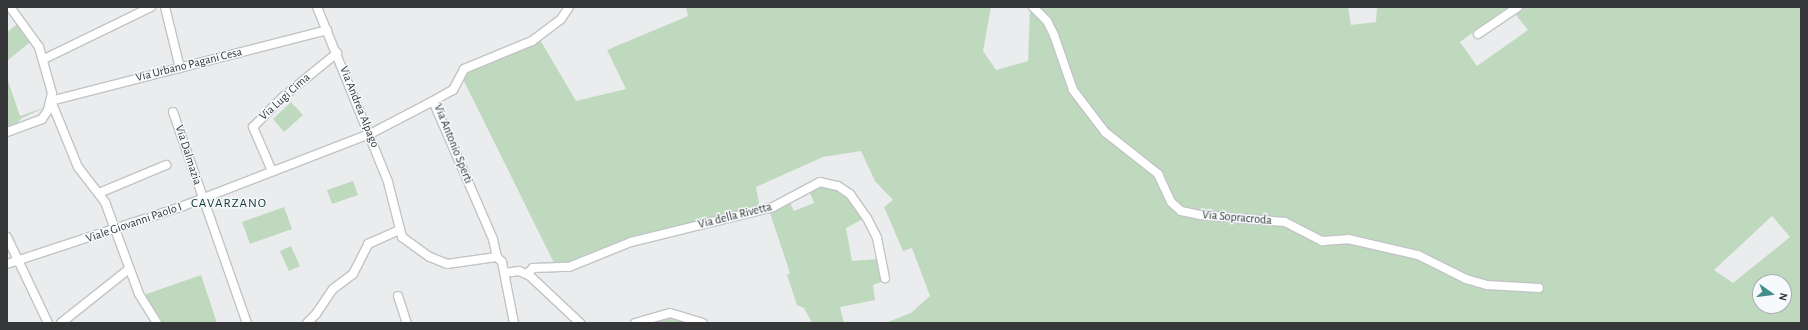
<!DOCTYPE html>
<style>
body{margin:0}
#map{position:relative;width:1808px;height:330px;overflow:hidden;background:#eaecee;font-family:"Alegreya Sans",sans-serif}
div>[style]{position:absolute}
.green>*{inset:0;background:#bfd9be}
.roads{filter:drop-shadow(1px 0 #c1c4c5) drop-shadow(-1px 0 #c1c4c5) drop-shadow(0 1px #c1c4c5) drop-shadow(0 -1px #c1c4c5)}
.minor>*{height:8px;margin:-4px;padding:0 4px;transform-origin:4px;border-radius:4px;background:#fff}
span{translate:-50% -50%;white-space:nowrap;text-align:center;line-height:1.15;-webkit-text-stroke:3px #f7fafc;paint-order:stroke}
.street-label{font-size:12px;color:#363738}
.neighbourhood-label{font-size:13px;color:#143737;letter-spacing:1px}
.frame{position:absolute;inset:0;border:8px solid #363738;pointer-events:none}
.north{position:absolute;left:1752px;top:274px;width:40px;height:40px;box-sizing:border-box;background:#f7fafc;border:1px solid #aaacae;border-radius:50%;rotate:104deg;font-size:11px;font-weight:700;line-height:16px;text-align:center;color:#363738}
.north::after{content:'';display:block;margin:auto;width:14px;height:18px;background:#458d8d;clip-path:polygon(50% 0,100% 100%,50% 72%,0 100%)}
</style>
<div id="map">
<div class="green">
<i style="clip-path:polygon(evenodd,686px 7px,991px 7px,983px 51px,996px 70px,1028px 61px,1030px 9px,1028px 7px,1348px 7px,1351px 25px,1376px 22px,1377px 7px,1508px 7px,1460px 42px,1477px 66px,1528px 30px,1510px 7px,1801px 7px,1801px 323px,885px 323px,911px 313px,930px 296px,912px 248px,903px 251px,884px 207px,893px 200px,875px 181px,861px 151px,823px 157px,756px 187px,760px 209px,626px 243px,566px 267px,556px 267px,462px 77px,465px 71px,539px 38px,576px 101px,626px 89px,607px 50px,688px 16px,686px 7px,1772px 216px,1790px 237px,1733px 283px,1714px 270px,1772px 216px,686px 7px,1760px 282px,1784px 282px,1784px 306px,1760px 306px,1760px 282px)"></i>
<i style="clip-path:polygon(22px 21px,35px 38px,7px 61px,7px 32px)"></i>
<i style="clip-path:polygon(7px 78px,20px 116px,46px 107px,22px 118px,7px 133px)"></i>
<i style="clip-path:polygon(291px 102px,303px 115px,284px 132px,273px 119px)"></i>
<i style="clip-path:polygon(353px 181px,358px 195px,332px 204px,327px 190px)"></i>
<i style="clip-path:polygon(822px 184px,843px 187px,869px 216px,846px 228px,852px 261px,879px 259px,883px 281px,873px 285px,875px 300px,840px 307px,844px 323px,812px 323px,804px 308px,797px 305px,787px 275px,790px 273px,768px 207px,789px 201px,794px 211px,814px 203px,809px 190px)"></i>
<i style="clip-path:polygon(284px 207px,292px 229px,250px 244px,242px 222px)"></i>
<i style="clip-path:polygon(291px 246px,300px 266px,289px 271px,280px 251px)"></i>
<i style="clip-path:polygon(201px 275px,217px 323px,155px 323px,141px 296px)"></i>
<i style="clip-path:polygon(682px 314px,708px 323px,636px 323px)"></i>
</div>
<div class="roads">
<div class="minor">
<i style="left:165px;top:7px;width:63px;rotate:76.2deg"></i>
<i style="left:317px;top:7px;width:189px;rotate:67.9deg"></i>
<i style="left:388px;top:182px;width:57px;rotate:75.7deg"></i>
<i style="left:402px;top:237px;width:34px;rotate:36deg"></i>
<i style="left:430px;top:257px;width:18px;rotate:22deg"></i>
<i style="left:447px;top:264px;width:50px;rotate:-8deg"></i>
<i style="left:1033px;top:7px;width:20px;rotate:45deg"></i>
<i style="left:1047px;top:21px;width:16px;rotate:63deg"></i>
<i style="left:1054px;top:35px;width:58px;rotate:70.9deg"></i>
<i style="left:1073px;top:90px;width:53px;rotate:52.7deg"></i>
<i style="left:1105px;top:132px;width:68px;rotate:38.4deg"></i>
<i style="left:1158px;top:174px;width:31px;rotate:65deg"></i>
<i style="left:1171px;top:202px;width:13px;rotate:42deg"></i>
<i style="left:1181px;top:211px;width:19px;rotate:12deg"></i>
<i style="left:1200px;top:215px;width:85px;rotate:4.7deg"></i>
<i style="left:1285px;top:222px;width:42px;rotate:27.2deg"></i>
<i style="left:1322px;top:241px;width:26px;rotate:-4deg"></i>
<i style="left:1348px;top:239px;width:72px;rotate:12.9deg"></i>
<i style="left:1418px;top:255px;width:54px;rotate:26.6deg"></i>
<i style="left:1466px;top:279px;width:22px;rotate:16deg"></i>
<i style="left:1487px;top:285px;width:52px;rotate:3.3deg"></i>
<i style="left:1478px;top:34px;width:48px;rotate:-34deg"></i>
<i style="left:44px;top:59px;width:119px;rotate:-25.9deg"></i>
<i style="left:51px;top:101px;width:285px;rotate:-14.4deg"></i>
<i style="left:51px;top:101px;width:71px;rotate:67.8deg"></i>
<i style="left:78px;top:167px;width:44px;rotate:52.4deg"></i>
<i style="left:105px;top:202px;width:98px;rotate:69.7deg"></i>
<i style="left:139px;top:294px;width:34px;rotate:58deg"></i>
<i style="left:173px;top:112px;width:224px;rotate:70.7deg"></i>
<i style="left:7px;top:132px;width:37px;rotate:-20deg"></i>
<i style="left:42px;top:119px;width:11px;rotate:-56deg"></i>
<i style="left:48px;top:110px;width:17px;rotate:-77deg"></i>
<i style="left:52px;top:93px;width:48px;rotate:-105.8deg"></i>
<i style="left:39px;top:47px;width:49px;rotate:-125.9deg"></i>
<i style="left:272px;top:171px;width:48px;rotate:-113.4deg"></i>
<i style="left:253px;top:127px;width:42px;rotate:-45deg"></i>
<i style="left:283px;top:97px;width:70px;rotate:-39.2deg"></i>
<i style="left:99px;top:193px;width:73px;rotate:-22.7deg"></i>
<i style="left:7px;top:237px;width:95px;rotate:64.5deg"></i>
<i style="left:497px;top:257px;width:18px;rotate:-103deg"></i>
<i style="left:493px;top:239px;width:150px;rotate:-113.5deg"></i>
<i style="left:433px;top:101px;width:23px;rotate:-29deg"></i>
<i style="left:453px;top:90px;width:24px;rotate:-62deg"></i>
<i style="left:464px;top:69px;width:74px;rotate:-22.4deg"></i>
<i style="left:532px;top:41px;width:36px;rotate:-37deg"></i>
<i style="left:561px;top:19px;width:14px;rotate:-56deg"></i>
<i style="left:497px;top:257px;width:7px;rotate:45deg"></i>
<i style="left:502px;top:262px;width:62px;rotate:78.9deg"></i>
<i style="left:7px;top:264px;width:185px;rotate:-18.2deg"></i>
<i style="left:183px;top:206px;width:200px;rotate:-21.1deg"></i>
<i style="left:370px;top:134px;width:71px;rotate:-27.6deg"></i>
<i style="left:505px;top:273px;width:14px;rotate:-8deg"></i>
<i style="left:519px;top:271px;width:12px;rotate:24deg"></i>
<i style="left:530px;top:276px;width:69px;rotate:43.2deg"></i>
<i style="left:527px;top:274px;width:8px;rotate:-45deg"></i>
<i style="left:533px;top:268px;width:36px;rotate:-2deg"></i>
<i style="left:569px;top:267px;width:67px;rotate:-22deg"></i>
<i style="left:631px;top:242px;width:146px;rotate:-13.8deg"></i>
<i style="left:773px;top:207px;width:53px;rotate:-28deg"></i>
<i style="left:820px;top:182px;width:18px;rotate:13deg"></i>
<i style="left:838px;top:186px;width:14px;rotate:34deg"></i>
<i style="left:850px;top:194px;width:29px;rotate:55deg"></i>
<i style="left:867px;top:218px;width:22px;rotate:63deg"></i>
<i style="left:877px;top:238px;width:41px;rotate:78.7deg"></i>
<i style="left:398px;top:296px;width:28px;rotate:72deg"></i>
<i style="left:61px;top:323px;width:87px;rotate:-38.5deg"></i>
<i style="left:307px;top:323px;width:13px;rotate:-45deg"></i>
<i style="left:316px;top:314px;width:30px;rotate:-56deg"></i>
<i style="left:333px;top:289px;width:25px;rotate:-37deg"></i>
<i style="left:353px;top:274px;width:34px;rotate:-63deg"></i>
<i style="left:368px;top:244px;width:34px;rotate:-24deg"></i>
<i style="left:635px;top:323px;width:36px;rotate:-16deg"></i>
<i style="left:670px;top:313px;width:34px;rotate:17deg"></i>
</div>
</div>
<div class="street-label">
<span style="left:189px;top:65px;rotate:-14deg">Via Urbano Pagani Cesa</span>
<span style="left:285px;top:97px;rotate:-42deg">Via Lugi Cima</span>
<span style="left:359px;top:107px;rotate:68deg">Via Andrea Alpago</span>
<span style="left:453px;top:144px;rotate:68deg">Via Antonio Sperti</span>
<span style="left:188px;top:155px;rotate:72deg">Via Dalmazia</span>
<span style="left:735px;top:216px;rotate:-14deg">Via della Rivetta</span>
<span style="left:1237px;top:218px;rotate:5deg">Via Sopracroda</span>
<span style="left:134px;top:223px;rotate:-19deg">Viale Giovanni Paolo I</span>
</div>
<div class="neighbourhood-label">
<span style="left:229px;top:204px">CAVARZANO</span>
</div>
<div class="frame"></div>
<div class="north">N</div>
</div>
